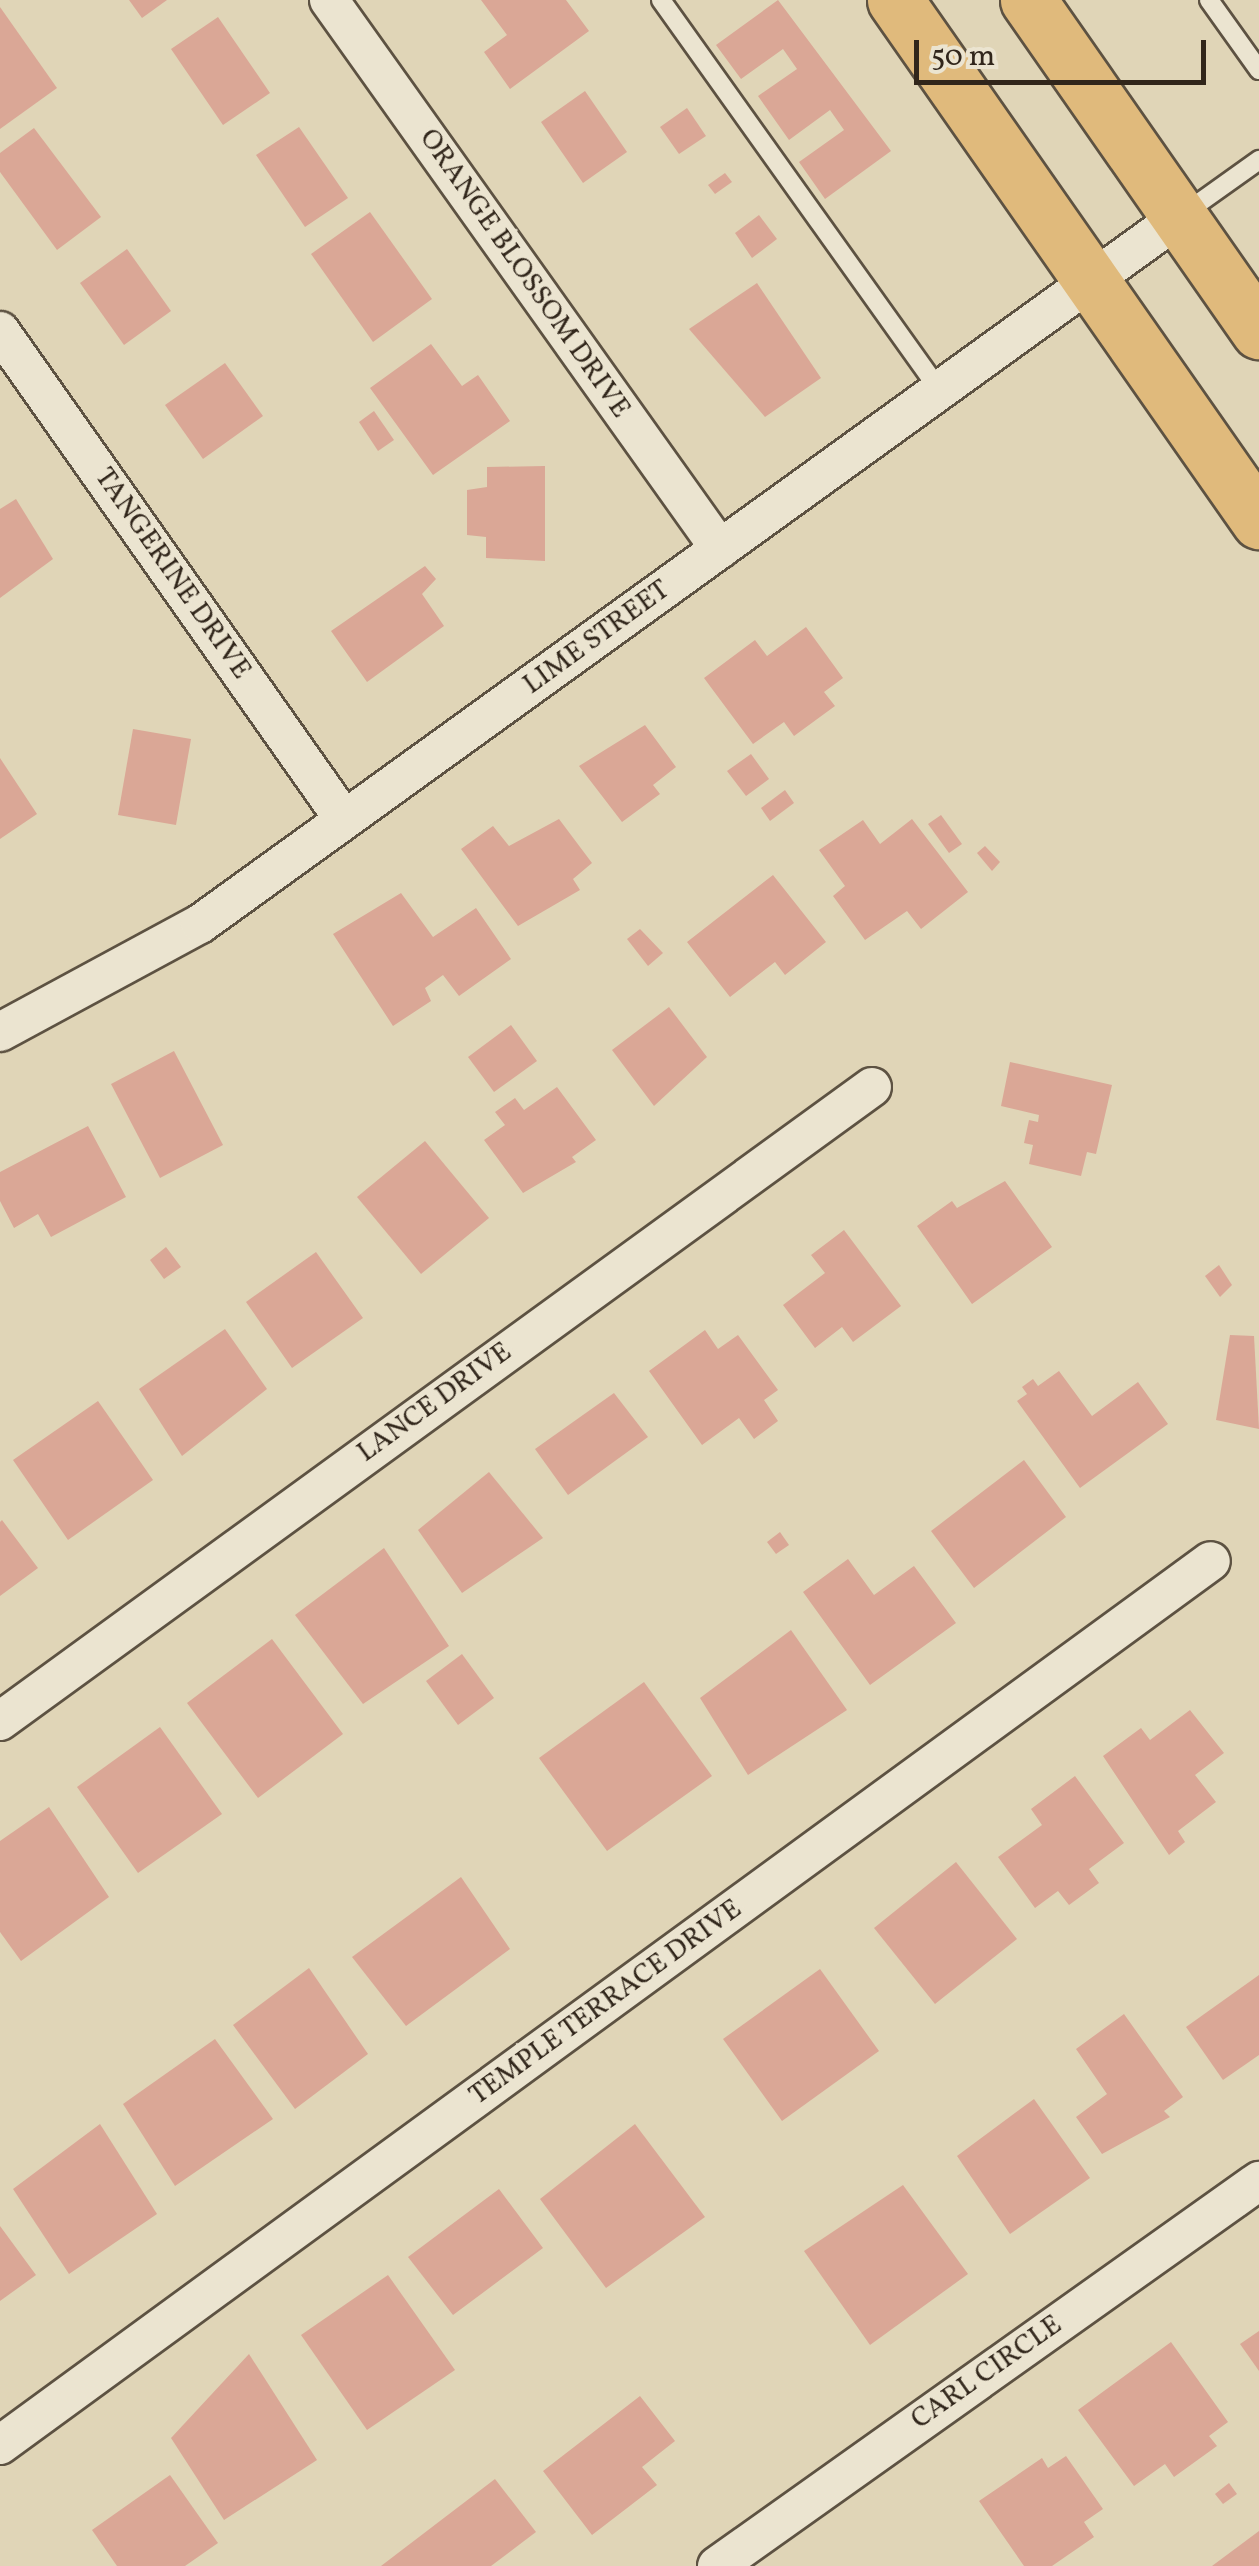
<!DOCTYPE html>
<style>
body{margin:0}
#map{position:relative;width:1259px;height:2566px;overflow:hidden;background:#e0d5b7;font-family:Vollkorn,serif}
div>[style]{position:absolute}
.building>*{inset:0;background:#daa796}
.roads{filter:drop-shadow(2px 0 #5d5242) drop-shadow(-2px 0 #5d5242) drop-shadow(0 2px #5d5242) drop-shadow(0 -2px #5d5242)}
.service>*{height:18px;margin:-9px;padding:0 9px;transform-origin:9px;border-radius:9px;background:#ebe4d0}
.minor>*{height:38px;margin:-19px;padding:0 19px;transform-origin:19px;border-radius:19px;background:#ebe4d0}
.primary>*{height:55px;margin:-27.5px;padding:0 27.5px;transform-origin:27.5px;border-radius:27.5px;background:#e0ba7c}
span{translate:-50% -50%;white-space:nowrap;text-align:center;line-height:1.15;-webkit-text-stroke:8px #ebe4d0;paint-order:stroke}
.street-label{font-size:28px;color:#31261b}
.scale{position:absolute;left:914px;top:40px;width:292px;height:45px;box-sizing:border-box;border:5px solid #31261b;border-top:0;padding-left:12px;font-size:30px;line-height:35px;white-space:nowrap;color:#31261b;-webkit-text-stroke:8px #ebe4d0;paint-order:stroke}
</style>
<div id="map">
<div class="building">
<i style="clip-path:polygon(129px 0,167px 0,142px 18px)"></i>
<i style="clip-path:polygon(481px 0,566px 0,589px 31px,510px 89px,484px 52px,507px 35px)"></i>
<i style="clip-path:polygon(778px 0,891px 151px,825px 199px,799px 162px,844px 130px,830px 110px,789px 140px,758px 96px,797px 69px,783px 49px,741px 79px,716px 45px)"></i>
<i style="clip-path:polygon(0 7px,57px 88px,0 129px)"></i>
<i style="clip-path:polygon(218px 17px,270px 93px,223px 125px,171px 49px)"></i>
<i style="clip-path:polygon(585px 91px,627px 152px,583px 183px,541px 122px)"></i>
<i style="clip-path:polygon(687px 108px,706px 136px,679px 154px,660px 127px)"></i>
<i style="clip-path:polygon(299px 127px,348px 198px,305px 227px,256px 155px)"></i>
<i style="clip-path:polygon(34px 128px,101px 217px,57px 250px,0 172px,0 153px)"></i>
<i style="clip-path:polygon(725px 173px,732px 182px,715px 194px,708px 185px)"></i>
<i style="clip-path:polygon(370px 212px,432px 299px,373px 342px,311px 254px)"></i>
<i style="clip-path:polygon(759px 215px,777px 239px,752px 258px,735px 233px)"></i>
<i style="clip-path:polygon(127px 249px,171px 311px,124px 345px,80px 283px)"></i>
<i style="clip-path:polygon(757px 283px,821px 378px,765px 417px,689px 329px)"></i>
<i style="clip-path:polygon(431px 344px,462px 386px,478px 375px,510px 421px,433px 475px,370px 388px)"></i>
<i style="clip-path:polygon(225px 363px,263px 416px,203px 459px,165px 405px)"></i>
<i style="clip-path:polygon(374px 411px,394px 440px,378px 451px,359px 422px)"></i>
<i style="clip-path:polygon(545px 466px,545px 561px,486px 558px,486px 537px,467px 535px,467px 490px,487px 487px,487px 467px)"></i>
<i style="clip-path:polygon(16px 499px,53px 559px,0 598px,0 509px)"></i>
<i style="clip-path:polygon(425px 566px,436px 579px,422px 594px,444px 626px,367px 682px,331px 631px)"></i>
<i style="clip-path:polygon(806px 627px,843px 678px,824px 692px,835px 706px,794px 736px,784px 722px,753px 744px,704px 678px,755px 640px,767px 656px)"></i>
<i style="clip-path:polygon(645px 725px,676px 767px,653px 785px,660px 794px,622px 822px,579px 766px)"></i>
<i style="clip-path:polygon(133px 729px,191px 739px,176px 825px,118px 815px)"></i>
<i style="clip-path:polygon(751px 754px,769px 779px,746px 796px,727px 771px)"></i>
<i style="clip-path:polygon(0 758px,37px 814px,0 839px)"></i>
<i style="clip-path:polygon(785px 790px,794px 803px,770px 821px,761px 808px)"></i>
<i style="clip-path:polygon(941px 815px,962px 844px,949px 853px,928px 824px)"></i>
<i style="clip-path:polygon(559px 819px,592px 863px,573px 879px,580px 890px,518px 926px,461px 849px,493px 826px,509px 846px)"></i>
<i style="clip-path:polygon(912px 819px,968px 892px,921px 929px,907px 911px,865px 940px,833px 896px,845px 886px,819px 850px,863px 820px,880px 844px)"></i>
<i style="clip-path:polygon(985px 846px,1000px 862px,992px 871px,977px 853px)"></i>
<i style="clip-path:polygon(773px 875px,826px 942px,785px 975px,775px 962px,730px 997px,687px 942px)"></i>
<i style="clip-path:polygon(401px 893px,433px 937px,476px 908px,511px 959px,459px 996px,443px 975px,425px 988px,431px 1001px,393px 1026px,333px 934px)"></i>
<i style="clip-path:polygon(640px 929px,663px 953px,648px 966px,627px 939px)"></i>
<i style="clip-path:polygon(669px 1007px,707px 1057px,654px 1106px,612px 1050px)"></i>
<i style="clip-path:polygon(511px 1025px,537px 1061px,494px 1092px,468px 1057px)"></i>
<i style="clip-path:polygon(174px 1051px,223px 1145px,160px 1178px,111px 1084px)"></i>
<i style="clip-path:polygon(1010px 1062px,1112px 1085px,1096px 1154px,1087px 1152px,1081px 1176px,1029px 1164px,1033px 1145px,1024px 1143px,1029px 1120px,1038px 1122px,1039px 1115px,1001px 1106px)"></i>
<i style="clip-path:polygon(557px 1087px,596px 1140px,572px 1157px,576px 1162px,523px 1193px,484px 1140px,505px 1125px,495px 1112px,515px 1098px,524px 1110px)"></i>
<i style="clip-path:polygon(88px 1126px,126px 1197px,51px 1237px,38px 1214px,14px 1228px,0 1201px,0 1172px)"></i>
<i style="clip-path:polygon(425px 1141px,489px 1218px,421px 1274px,357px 1197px)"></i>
<i style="clip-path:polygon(1005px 1181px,1052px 1247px,972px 1304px,917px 1226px,952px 1201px,957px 1208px)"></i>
<i style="clip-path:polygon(844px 1230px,901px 1306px,853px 1342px,842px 1327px,815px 1348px,783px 1305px,825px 1273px,811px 1255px)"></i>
<i style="clip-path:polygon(166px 1247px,181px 1267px,164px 1279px,150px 1260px)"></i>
<i style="clip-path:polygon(316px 1252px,363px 1318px,292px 1368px,246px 1302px)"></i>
<i style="clip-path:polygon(1219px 1265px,1232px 1285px,1220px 1297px,1205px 1276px)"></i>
<i style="clip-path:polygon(225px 1329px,267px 1389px,182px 1456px,139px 1389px)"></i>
<i style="clip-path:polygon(705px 1330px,718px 1349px,738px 1335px,778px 1390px,764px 1400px,778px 1421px,754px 1439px,739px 1418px,702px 1445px,649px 1371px)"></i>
<i style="clip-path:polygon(1230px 1335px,1254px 1336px,1259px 1429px,1216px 1420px)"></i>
<i style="clip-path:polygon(1059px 1371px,1092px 1416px,1138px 1382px,1168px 1424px,1080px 1488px,1017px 1401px,1027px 1394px,1022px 1387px,1033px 1379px,1038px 1386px)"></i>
<i style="clip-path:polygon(614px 1393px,648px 1437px,568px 1495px,535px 1449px)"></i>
<i style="clip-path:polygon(98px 1401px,153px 1480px,68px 1540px,13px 1460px)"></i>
<i style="clip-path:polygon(1024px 1460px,1066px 1517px,974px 1588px,931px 1531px)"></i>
<i style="clip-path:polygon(489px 1472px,543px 1538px,462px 1593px,418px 1530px)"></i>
<i style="clip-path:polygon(2px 1520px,38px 1568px,0 1596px,0 1522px)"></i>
<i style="clip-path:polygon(780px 1532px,789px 1545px,776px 1554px,767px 1542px)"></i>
<i style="clip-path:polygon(384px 1548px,449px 1646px,363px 1704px,295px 1615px)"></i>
<i style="clip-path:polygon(848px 1559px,874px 1595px,914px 1566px,956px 1623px,870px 1685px,803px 1592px)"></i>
<i style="clip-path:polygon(791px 1630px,847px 1710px,748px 1775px,700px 1698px)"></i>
<i style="clip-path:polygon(272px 1639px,343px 1734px,258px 1798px,187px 1703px)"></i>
<i style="clip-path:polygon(462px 1654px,494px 1698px,458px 1725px,426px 1681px)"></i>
<i style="clip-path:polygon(644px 1682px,712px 1776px,607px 1851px,539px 1758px)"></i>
<i style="clip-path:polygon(1190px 1710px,1224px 1753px,1195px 1775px,1216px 1802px,1178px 1831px,1185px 1842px,1169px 1855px,1103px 1756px,1141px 1728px,1150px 1740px)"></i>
<i style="clip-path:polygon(160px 1727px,222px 1814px,138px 1873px,77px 1787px)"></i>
<i style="clip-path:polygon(1075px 1776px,1124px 1843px,1089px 1869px,1099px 1883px,1069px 1905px,1058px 1891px,1035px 1908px,998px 1857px,1042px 1825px,1031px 1809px)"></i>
<i style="clip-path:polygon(49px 1807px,109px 1897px,21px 1961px,0 1932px,0 1841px)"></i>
<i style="clip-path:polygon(956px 1862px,1017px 1939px,935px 2004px,874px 1928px)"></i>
<i style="clip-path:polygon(461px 1877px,510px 1949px,406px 2026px,352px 1957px)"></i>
<i style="clip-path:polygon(309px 1968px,368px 2054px,295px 2109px,233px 2025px)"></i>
<i style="clip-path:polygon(820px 1969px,879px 2051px,782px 2121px,723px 2039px)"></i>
<i style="clip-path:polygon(1259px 1975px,1259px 2055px,1223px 2080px,1186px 2027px)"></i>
<i style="clip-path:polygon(1124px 2014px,1183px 2097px,1164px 2111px,1170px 2117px,1102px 2154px,1076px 2117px,1107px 2094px,1076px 2049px)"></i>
<i style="clip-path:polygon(215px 2039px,273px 2119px,175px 2186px,123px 2104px)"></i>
<i style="clip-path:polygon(1034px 2099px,1090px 2178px,1010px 2234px,957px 2156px)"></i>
<i style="clip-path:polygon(100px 2124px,157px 2214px,69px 2274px,13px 2189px)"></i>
<i style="clip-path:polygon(635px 2124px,705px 2217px,606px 2288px,540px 2199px)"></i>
<i style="clip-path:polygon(903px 2185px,968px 2274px,870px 2345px,804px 2251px)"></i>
<i style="clip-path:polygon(499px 2189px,543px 2248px,453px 2315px,408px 2257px)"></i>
<i style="clip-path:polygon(0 2226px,36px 2275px,0 2301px)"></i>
<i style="clip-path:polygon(388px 2275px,455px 2370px,367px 2430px,301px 2335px)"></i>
<i style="clip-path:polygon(1259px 2331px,1259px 2371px,1240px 2344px)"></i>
<i style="clip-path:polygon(1171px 2342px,1228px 2422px,1209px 2436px,1217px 2446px,1174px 2477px,1165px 2464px,1134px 2486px,1078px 2410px)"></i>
<i style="clip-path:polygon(249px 2354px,317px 2460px,224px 2520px,171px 2438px)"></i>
<i style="clip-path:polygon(640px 2396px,675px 2441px,642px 2467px,657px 2485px,592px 2535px,543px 2471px)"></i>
<i style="clip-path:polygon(1066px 2456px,1103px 2509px,1084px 2522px,1094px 2537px,1052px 2566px,1024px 2566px,979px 2501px,1042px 2458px,1048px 2468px)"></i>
<i style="clip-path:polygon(170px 2475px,218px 2543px,185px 2566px,117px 2566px,92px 2530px)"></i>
<i style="clip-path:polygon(495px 2479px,536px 2532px,491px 2566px,381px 2566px)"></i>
<i style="clip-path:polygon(1229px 2483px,1237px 2494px,1223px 2504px,1215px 2494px)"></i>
<i style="clip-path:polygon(1259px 2531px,1259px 2566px,1212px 2566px)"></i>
</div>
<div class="roads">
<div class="service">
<i style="left:661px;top:0;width:477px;rotate:54.5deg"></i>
<i style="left:1209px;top:0;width:86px;rotate:54.5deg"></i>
<i style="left:1182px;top:215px;width:95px;rotate:-35.5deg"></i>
</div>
<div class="minor">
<i style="left:329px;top:0;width:674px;rotate:54.54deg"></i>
<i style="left:0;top:331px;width:596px;rotate:54.84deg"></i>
<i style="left:0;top:1032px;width:227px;rotate:-28.4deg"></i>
<i style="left:200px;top:924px;width:1206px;rotate:-35.82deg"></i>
<i style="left:0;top:1721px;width:1078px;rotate:-36.02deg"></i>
<i style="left:0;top:2445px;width:1499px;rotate:-36.13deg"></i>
<i style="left:717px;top:2566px;width:665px;rotate:-35.39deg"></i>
</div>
<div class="primary">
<i style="left:895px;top:0;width:636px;rotate:55.06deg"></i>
<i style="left:1028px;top:0;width:404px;rotate:55.1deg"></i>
</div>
</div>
<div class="street-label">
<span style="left:524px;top:274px;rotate:55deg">ORANGE BLOSSOM DRIVE</span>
<span style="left:172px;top:574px;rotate:55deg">TANGERINE DRIVE</span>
<span style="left:597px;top:638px;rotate:-36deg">LIME STREET</span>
<span style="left:435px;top:1403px;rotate:-36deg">LANCE DRIVE</span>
<span style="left:606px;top:2003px;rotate:-36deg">TEMPLE TERRACE DRIVE</span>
<span style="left:987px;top:2373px;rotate:-35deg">CARL CIRCLE</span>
</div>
<div class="scale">50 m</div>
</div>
